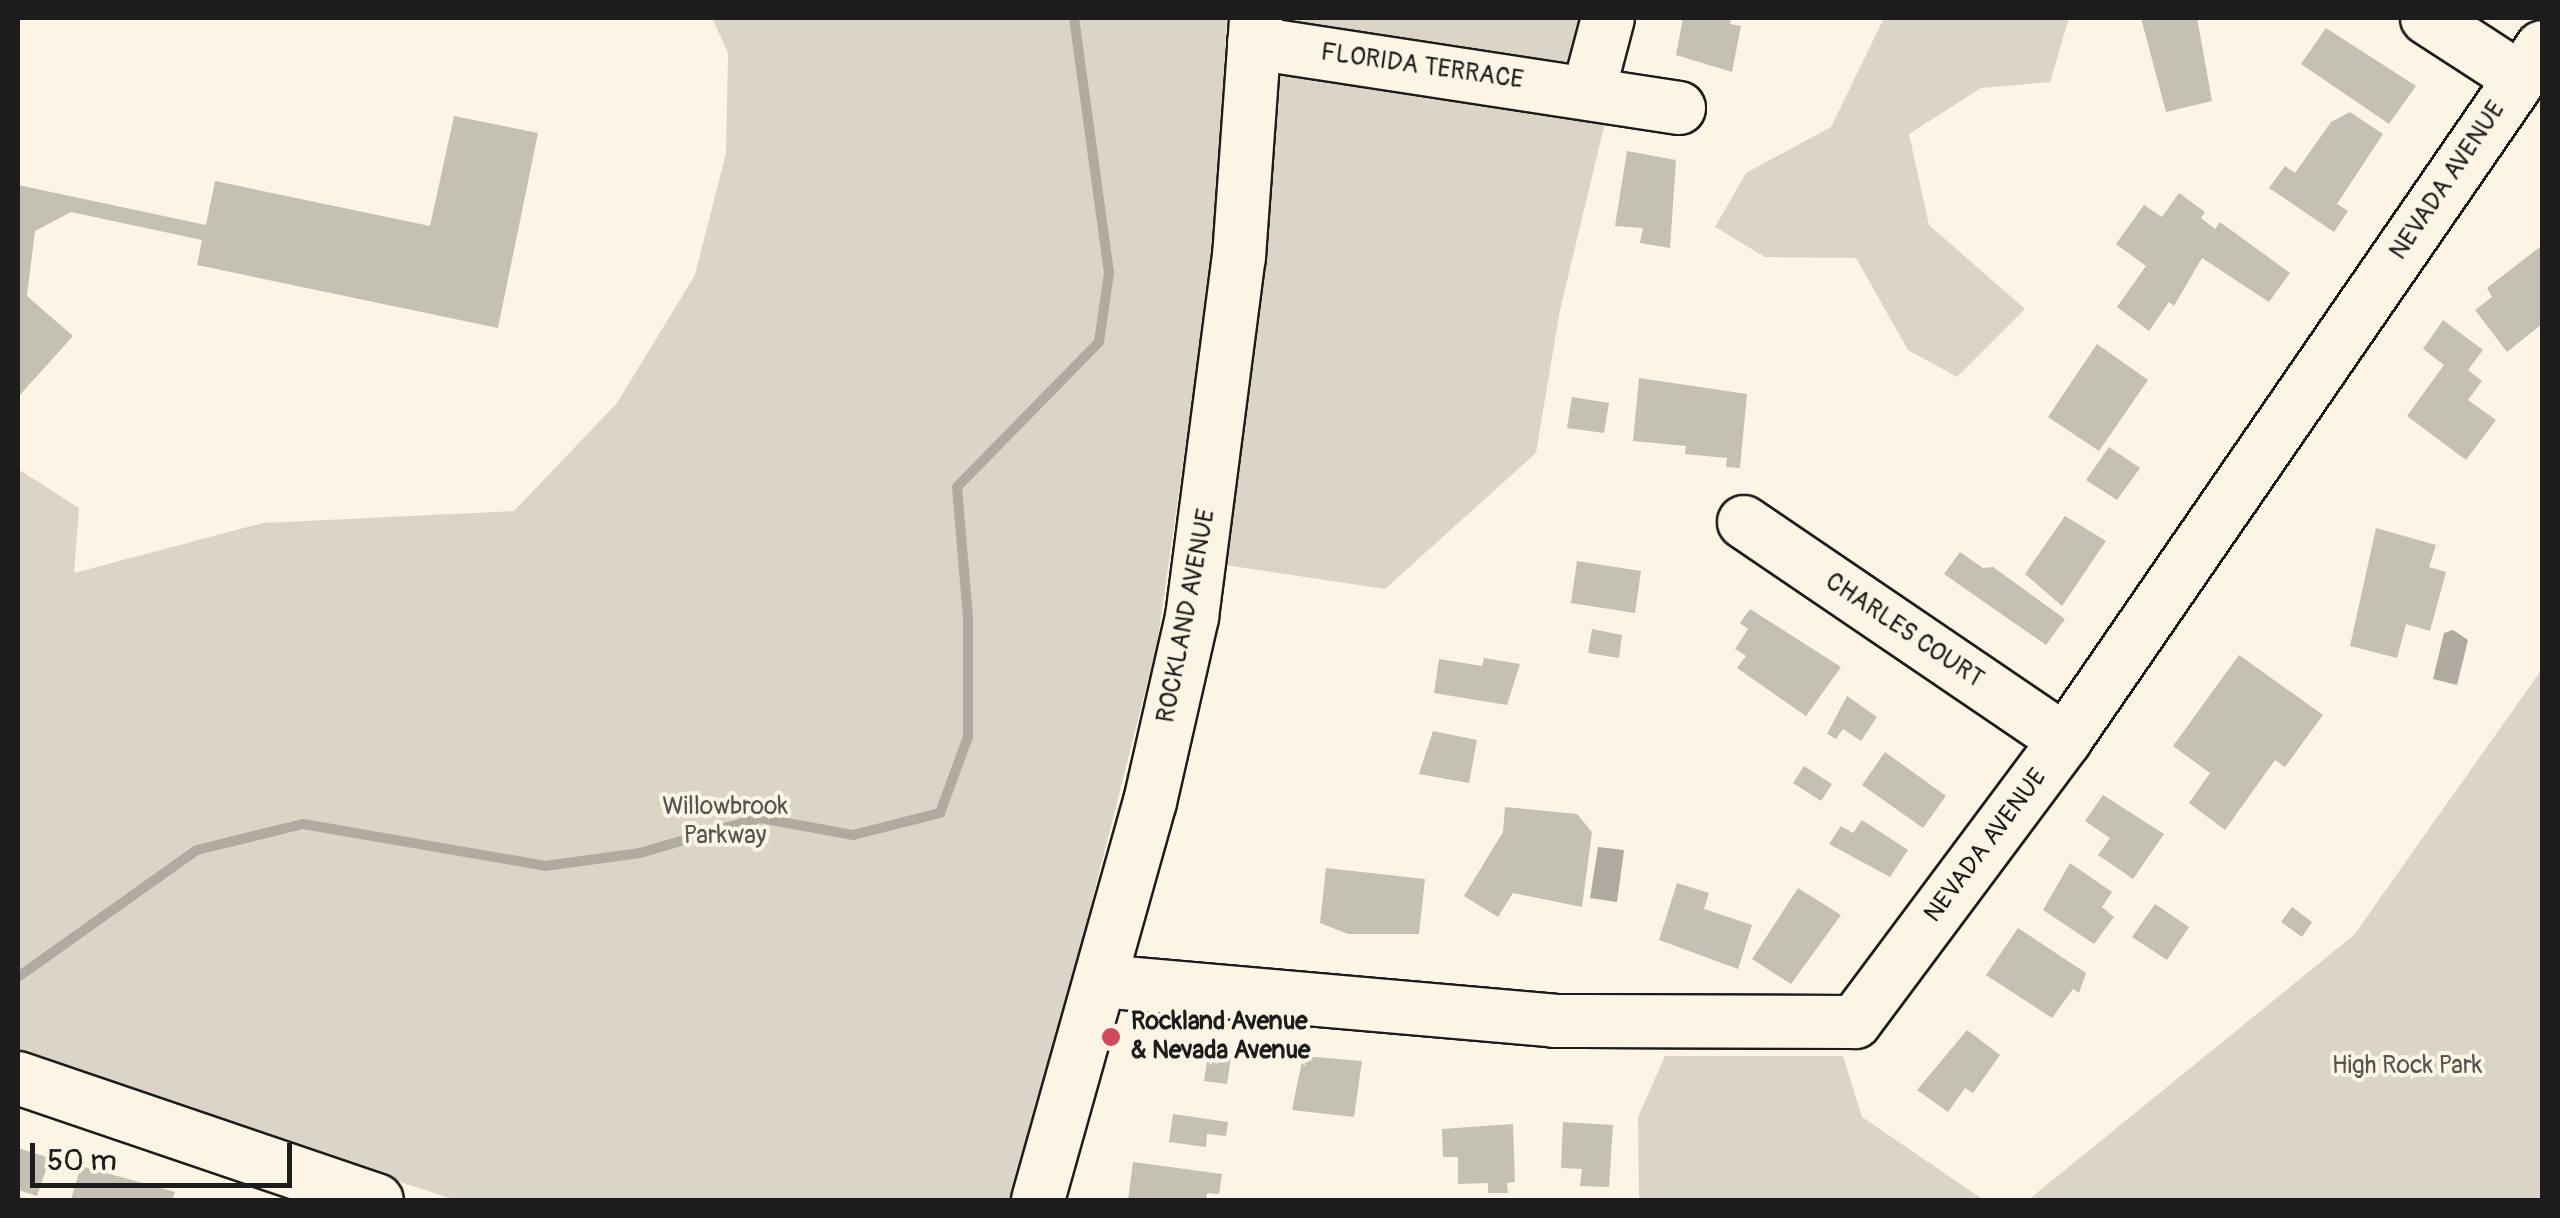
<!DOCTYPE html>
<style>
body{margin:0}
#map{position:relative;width:2560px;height:1218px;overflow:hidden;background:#fcf5e5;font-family:Pangolin,sans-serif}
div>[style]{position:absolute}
.green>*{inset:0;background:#dbd5c8}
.water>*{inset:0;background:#b0aba1}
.stream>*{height:10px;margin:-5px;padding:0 5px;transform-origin:5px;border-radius:5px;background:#b0aba1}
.building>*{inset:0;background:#c4c0b3}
.roads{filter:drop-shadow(2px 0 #1c1c1c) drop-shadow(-2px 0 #1c1c1c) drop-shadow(0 2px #1c1c1c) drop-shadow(0 -2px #1c1c1c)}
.minor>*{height:52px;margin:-26px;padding:0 26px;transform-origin:26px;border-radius:26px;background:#fcf5e5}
.dots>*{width:28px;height:28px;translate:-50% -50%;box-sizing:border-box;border:5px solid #fcf5e5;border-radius:50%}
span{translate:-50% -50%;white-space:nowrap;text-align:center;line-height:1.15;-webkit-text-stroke:8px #fcf5e5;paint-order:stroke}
.street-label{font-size:25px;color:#1c1c1c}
.park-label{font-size:25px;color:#555450}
.poi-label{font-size:25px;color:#1c1c1c;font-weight:700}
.left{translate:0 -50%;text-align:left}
.frame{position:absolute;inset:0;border:20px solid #1c1c1c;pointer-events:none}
.scale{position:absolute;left:30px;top:1143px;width:262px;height:45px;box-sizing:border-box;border:5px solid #1c1c1c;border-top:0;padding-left:12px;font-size:30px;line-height:35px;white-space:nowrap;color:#1c1c1c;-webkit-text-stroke:8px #fcf5e5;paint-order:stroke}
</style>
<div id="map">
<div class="green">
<i style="clip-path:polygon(712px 18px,1227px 18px,1213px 254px,1157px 645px,1016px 1200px,455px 1200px,18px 1056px,18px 469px,79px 508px,74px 573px,263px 523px,514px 511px,617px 403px,695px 275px,726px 153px,728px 53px)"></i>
<i style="clip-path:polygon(1285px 18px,1601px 18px,1579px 69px,1297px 27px)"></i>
<i style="clip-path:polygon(1884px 18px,2069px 18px,2050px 82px,1981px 88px,1909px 134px,1929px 225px,2025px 309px,1957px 377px,1908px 350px,1856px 258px,1765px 257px,1715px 227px,1746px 173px,1831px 127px)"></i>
<i style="clip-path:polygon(1277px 72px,1608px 110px,1560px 310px,1536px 453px,1385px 589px,1225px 565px)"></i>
<i style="clip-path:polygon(2542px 669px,2542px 1200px,2028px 1200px,2354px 935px)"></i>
<i style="clip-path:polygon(1665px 1056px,1843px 1056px,1862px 1117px,1984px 1200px,1639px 1200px,1638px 1117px)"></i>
</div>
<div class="water">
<i style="clip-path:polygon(2453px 630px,2468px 640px,2457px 685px,2433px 679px,2444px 633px)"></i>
<i style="clip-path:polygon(1598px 847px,1624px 850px,1617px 902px,1590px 898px)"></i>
</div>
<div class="stream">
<i style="left:18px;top:977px;width:219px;rotate:-35.4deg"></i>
<i style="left:197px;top:850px;width:109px;rotate:-13.8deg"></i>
<i style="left:303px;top:824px;width:246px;rotate:9.8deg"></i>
<i style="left:545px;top:866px;width:96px;rotate:-7.8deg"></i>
<i style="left:640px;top:853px;width:125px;rotate:-16.3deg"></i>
<i style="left:760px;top:818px;width:95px;rotate:10.4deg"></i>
<i style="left:853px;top:835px;width:90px;rotate:-14.2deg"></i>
<i style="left:940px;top:813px;width:81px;rotate:-69.8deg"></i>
<i style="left:968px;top:737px;width:119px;rotate:-90deg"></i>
<i style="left:968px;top:618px;width:131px;rotate:-94.8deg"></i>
<i style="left:957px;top:487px;width:203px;rotate:-45.6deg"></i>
<i style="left:1099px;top:342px;width:70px;rotate:-81.8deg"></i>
<i style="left:1109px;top:273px;width:257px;rotate:-97.8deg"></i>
</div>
<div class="building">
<i style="clip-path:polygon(1683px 18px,1731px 18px,1730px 24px,1741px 26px,1732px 72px,1676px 55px)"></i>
<i style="clip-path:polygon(2141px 18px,2197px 18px,2212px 101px,2166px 112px)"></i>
<i style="clip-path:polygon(2326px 28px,2416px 86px,2389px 124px,2301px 64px)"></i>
<i style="clip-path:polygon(2350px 112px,2383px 134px,2337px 204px,2348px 211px,2334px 232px,2269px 188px,2285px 166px,2295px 173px,2331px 122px)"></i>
<i style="clip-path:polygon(454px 116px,538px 133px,498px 328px,197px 265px,202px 240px,71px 212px,35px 231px,27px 296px,73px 336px,18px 397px,18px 185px,206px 225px,215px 181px,430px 226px)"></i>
<i style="clip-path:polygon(1627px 151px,1676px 160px,1670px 248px,1640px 243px,1643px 228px,1615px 226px)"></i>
<i style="clip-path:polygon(2179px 193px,2205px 212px,2201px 218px,2215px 229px,2220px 222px,2290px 273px,2269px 302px,2202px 258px,2174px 306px,2169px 302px,2149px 331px,2117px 307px,2146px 266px,2116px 244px,2144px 205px,2162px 217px)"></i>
<i style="clip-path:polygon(2541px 246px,2542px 324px,2507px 352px,2475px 310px,2492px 297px,2487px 288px)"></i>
<i style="clip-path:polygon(2443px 320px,2483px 350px,2468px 370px,2482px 381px,2468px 400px,2496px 420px,2466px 460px,2407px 416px,2444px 365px,2423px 349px)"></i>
<i style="clip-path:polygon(2097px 344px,2148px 380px,2099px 451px,2048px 417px)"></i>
<i style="clip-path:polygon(1639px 378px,1747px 394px,1740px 468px,1726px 467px,1727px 458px,1685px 454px,1686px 446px,1633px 441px)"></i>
<i style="clip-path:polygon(1572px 397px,1609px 403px,1604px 433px,1567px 428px)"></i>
<i style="clip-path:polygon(2109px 447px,2140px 468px,2117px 500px,2086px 480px)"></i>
<i style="clip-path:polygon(2065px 516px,2106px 541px,2062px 606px,2025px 574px)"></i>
<i style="clip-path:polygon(2376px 528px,2436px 545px,2429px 567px,2446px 572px,2430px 631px,2406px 624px,2397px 658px,2350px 646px)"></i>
<i style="clip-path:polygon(1960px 552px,1983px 568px,1993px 567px,2065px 619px,2046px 645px,1944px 574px)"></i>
<i style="clip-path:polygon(1577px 561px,1641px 571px,1635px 613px,1571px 603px)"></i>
<i style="clip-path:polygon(1750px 609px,1841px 667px,1806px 716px,1737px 668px,1746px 656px,1735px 649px,1748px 629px,1740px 623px)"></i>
<i style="clip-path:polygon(1592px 629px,1622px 635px,1619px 658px,1588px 653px)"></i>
<i style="clip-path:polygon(2239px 655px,2323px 715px,2285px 767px,2275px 760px,2225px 830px,2189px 803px,2210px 773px,2173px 746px)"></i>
<i style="clip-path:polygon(1484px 658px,1520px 664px,1507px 705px,1434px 693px,1439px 659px,1482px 666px)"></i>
<i style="clip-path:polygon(1847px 696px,1877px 717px,1861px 741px,1843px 729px,1836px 739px,1827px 734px)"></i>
<i style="clip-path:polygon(1433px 731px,1477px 740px,1469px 783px,1419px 774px)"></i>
<i style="clip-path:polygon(1885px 752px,1946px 796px,1923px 828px,1862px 785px)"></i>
<i style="clip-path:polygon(1804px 766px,1832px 784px,1821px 801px,1793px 783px)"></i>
<i style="clip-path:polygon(2103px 795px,2164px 834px,2133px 879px,2098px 855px,2110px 838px,2085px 821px)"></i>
<i style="clip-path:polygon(1505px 807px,1577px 814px,1592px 832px,1582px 907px,1513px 893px,1498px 917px,1464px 896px,1503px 832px)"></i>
<i style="clip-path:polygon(1862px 820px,1908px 850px,1890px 877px,1829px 844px,1841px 826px,1853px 833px)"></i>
<i style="clip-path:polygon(2070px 863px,2112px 892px,2102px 907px,2114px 917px,2094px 944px,2043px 910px)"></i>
<i style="clip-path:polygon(1326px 868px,1425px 879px,1419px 934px,1348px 934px,1320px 923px)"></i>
<i style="clip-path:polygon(1677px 883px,1709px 893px,1704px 909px,1752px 925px,1738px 969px,1659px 940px)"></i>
<i style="clip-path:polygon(1798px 888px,1841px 915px,1791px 984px,1752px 959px)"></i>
<i style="clip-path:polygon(2155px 904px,2189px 927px,2167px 960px,2132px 937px)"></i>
<i style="clip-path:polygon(2292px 907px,2312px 922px,2302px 937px,2281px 922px)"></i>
<i style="clip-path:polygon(2018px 928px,2086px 973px,2079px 993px,2073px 989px,2052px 1018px,1986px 975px)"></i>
<i style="clip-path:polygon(1967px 1030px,2000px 1055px,1973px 1093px,1965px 1088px,1948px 1112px,1917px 1090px)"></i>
<i style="clip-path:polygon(1209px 1048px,1232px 1051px,1227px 1084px,1204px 1081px)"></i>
<i style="clip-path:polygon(1303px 1056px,1362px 1061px,1354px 1117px,1292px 1110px)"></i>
<i style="clip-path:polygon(1173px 1114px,1228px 1122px,1226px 1136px,1207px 1134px,1206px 1147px,1169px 1142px)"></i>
<i style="clip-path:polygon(1563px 1122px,1613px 1125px,1609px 1187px,1580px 1186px,1582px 1169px,1561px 1168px)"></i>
<i style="clip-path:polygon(1513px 1124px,1515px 1182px,1507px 1183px,1508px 1193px,1488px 1193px,1488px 1183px,1458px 1184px,1458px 1157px,1443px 1157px,1442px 1129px)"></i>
<i style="clip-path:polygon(18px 1148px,50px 1158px,37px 1196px,18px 1190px)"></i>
<i style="clip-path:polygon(1133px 1162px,1222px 1174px,1219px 1194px,1207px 1193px,1206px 1200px,1128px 1200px)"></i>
<i style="clip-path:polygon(81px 1166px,175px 1192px,172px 1200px,71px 1199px)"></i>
</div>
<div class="roads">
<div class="minor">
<i style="left:2427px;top:18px;width:108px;rotate:33deg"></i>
<i style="left:1254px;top:43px;width:430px;rotate:8.7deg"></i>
<i style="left:1589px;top:90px;width:74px;rotate:-75.2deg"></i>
<i style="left:1744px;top:522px;width:388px;rotate:34.2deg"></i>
<i style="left:1101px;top:981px;width:455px;rotate:5deg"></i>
<i style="left:1554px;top:1021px;width:301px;rotate:0.2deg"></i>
<i style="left:1855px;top:1022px;width:352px;rotate:-53.3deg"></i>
<i style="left:2065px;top:740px;width:841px;rotate:-55.46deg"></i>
<i style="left:18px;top:1078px;width:379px;rotate:18.8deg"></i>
<i style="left:1038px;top:1200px;width:413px;rotate:-74.3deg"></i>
<i style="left:1150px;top:802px;width:190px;rotate:-77.2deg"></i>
<i style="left:1192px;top:617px;width:363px;rotate:-82.6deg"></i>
<i style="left:1239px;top:257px;width:240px;rotate:-85.9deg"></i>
</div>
</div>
<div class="dots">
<i style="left:1111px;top:1037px;background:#d1495b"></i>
</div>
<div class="street-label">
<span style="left:1422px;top:67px;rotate:8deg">FLORIDA TERRACE</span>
<span style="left:2448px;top:181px;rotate:-56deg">NEVADA AVENUE</span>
<span style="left:1187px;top:616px;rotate:-79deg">ROCKLAND AVENUE</span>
<span style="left:1904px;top:631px;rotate:34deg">CHARLES COURT</span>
<span style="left:1986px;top:846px;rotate:-53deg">NEVADA AVENUE</span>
</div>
<div class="park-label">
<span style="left:725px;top:822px">Willowbrook<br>Parkway</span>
<span style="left:2407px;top:1066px">High Rock Park</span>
</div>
<div class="poi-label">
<span class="left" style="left:1131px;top:1037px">Rockland Avenue<br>&amp; Nevada Avenue</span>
</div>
<div class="frame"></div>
<div class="scale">50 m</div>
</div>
